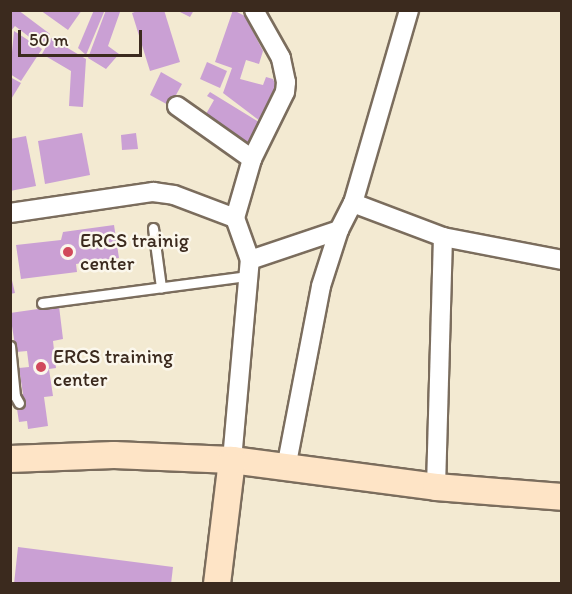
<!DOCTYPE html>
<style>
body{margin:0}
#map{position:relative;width:572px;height:594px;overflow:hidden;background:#f3ead2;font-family:Itim,sans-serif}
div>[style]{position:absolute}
.building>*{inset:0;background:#caa0d4}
.roads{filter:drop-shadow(2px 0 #7b6d5d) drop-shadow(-2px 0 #7b6d5d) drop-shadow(0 2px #7b6d5d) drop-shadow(0 -2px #7b6d5d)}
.lane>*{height:9px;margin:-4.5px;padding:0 4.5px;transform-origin:4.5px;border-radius:4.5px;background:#fff}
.street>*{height:18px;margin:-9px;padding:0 9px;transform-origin:9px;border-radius:9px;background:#fff}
.secondary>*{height:26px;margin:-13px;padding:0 13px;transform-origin:13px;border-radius:13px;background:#fee4c6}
.dots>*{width:16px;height:16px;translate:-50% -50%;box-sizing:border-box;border:3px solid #fbf7ec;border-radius:50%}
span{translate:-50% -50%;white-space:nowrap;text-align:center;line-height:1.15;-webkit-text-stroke:5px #fbf7ec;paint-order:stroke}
.poi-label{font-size:20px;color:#3b2a1e}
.left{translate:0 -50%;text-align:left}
.frame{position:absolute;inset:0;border:12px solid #3b2a1e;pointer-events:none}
.scale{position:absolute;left:18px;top:30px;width:124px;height:27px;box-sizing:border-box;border:3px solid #3b2a1e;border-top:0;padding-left:8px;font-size:18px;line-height:21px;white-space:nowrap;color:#3b2a1e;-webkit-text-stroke:4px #fbf7ec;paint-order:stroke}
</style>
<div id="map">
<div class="building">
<i style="clip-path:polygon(10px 10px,18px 10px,50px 34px,41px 46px,15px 26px,10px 32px)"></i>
<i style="clip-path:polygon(40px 10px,82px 10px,68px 30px)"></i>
<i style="clip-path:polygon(94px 10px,104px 12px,86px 55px,78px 48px)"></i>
<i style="clip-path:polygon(106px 10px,120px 12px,108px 46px,119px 54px,106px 69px,88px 58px)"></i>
<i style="clip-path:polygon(140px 10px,164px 10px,180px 62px,150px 71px,132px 13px)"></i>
<i style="clip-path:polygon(176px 10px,194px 10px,190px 17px)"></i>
<i style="clip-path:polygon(233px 10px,245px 16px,263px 51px,259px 64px,246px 60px,240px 79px,263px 85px,266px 77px,273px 79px,278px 90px,264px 124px,223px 93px,232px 68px,215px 62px)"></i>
<i style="clip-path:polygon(14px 31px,42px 49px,21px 81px,10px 74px)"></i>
<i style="clip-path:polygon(51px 38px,86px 59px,83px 107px,69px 106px,71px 71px,42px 54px)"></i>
<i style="clip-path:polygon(207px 62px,227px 71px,220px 88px,200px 79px)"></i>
<i style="clip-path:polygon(161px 72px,182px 84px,170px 106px,150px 95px)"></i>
<i style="clip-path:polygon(10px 77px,21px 83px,10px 101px)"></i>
<i style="clip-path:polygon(210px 92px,267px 127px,251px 152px,206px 114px,214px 100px,207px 96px)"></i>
<i style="clip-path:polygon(82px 133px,90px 175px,45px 184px,38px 141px)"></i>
<i style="clip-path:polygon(136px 133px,138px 149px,122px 150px,121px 135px)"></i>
<i style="clip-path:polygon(26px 136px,36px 186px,10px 191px,10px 139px)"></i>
<i style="clip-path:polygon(114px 225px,119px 258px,76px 264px,77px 272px,21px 279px,16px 245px,61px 240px,63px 232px)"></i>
<i style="clip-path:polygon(10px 272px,15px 293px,10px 294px)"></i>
<i style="clip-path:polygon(59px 306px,63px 339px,53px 341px,56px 368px,49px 369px,53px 396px,44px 397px,48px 426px,28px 429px,27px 421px,19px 422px,15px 396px,23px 394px,19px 368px,29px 367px,27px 351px,16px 352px,10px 313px)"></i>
<i style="clip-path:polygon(18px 547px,173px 567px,171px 584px,14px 584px)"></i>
</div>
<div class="roads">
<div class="lane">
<i style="left:153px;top:228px;width:60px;rotate:82.3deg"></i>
<i style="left:42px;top:303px;width:208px;rotate:-7.5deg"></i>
<i style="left:10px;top:346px;width:50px;rotate:84.3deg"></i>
<i style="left:15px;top:396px;width:8px;rotate:60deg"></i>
</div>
<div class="street">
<i style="left:177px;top:106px;width:92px;rotate:35.2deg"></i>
<i style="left:353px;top:203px;width:96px;rotate:20.7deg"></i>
<i style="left:443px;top:237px;width:121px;rotate:10.9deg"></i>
<i style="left:10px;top:213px;width:145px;rotate:-8.4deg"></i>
<i style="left:153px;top:192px;width:21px;rotate:8deg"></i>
<i style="left:174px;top:195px;width:65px;rotate:20.7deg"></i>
<i style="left:235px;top:218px;width:45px;rotate:70.3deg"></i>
<i style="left:250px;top:260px;width:94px;rotate:-18.6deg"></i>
<i style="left:235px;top:218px;width:61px;rotate:-73.9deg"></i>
<i style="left:252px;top:159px;width:75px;rotate:-63.8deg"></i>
<i style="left:285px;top:92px;width:10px;rotate:-84deg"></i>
<i style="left:286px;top:82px;width:25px;rotate:-102deg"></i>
<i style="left:281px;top:58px;width:55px;rotate:-119.4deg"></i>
<i style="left:232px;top:460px;width:201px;rotate:-84.9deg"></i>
<i style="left:286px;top:468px;width:185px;rotate:-79.1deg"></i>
<i style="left:321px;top:286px;width:59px;rotate:-72.2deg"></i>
<i style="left:339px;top:230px;width:30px;rotate:-63deg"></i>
<i style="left:353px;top:203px;width:201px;rotate:-73.8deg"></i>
<i style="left:436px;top:487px;width:250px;rotate:-88.4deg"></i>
</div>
<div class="secondary">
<i style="left:10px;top:459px;width:104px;rotate:-2.2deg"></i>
<i style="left:114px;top:455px;width:118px;rotate:2.4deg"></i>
<i style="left:232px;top:460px;width:206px;rotate:7.5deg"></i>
<i style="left:436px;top:487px;width:126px;rotate:4.5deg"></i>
<i style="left:217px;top:584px;width:125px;rotate:-83.1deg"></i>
</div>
</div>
<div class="dots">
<i style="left:68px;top:252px;background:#d1495b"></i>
<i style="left:41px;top:367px;background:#d1495b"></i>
</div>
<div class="poi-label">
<span class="left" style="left:80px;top:252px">ERCS trainig<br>center</span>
<span class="left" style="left:53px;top:368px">ERCS training<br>center</span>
</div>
<div class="frame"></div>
<div class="scale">50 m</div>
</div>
